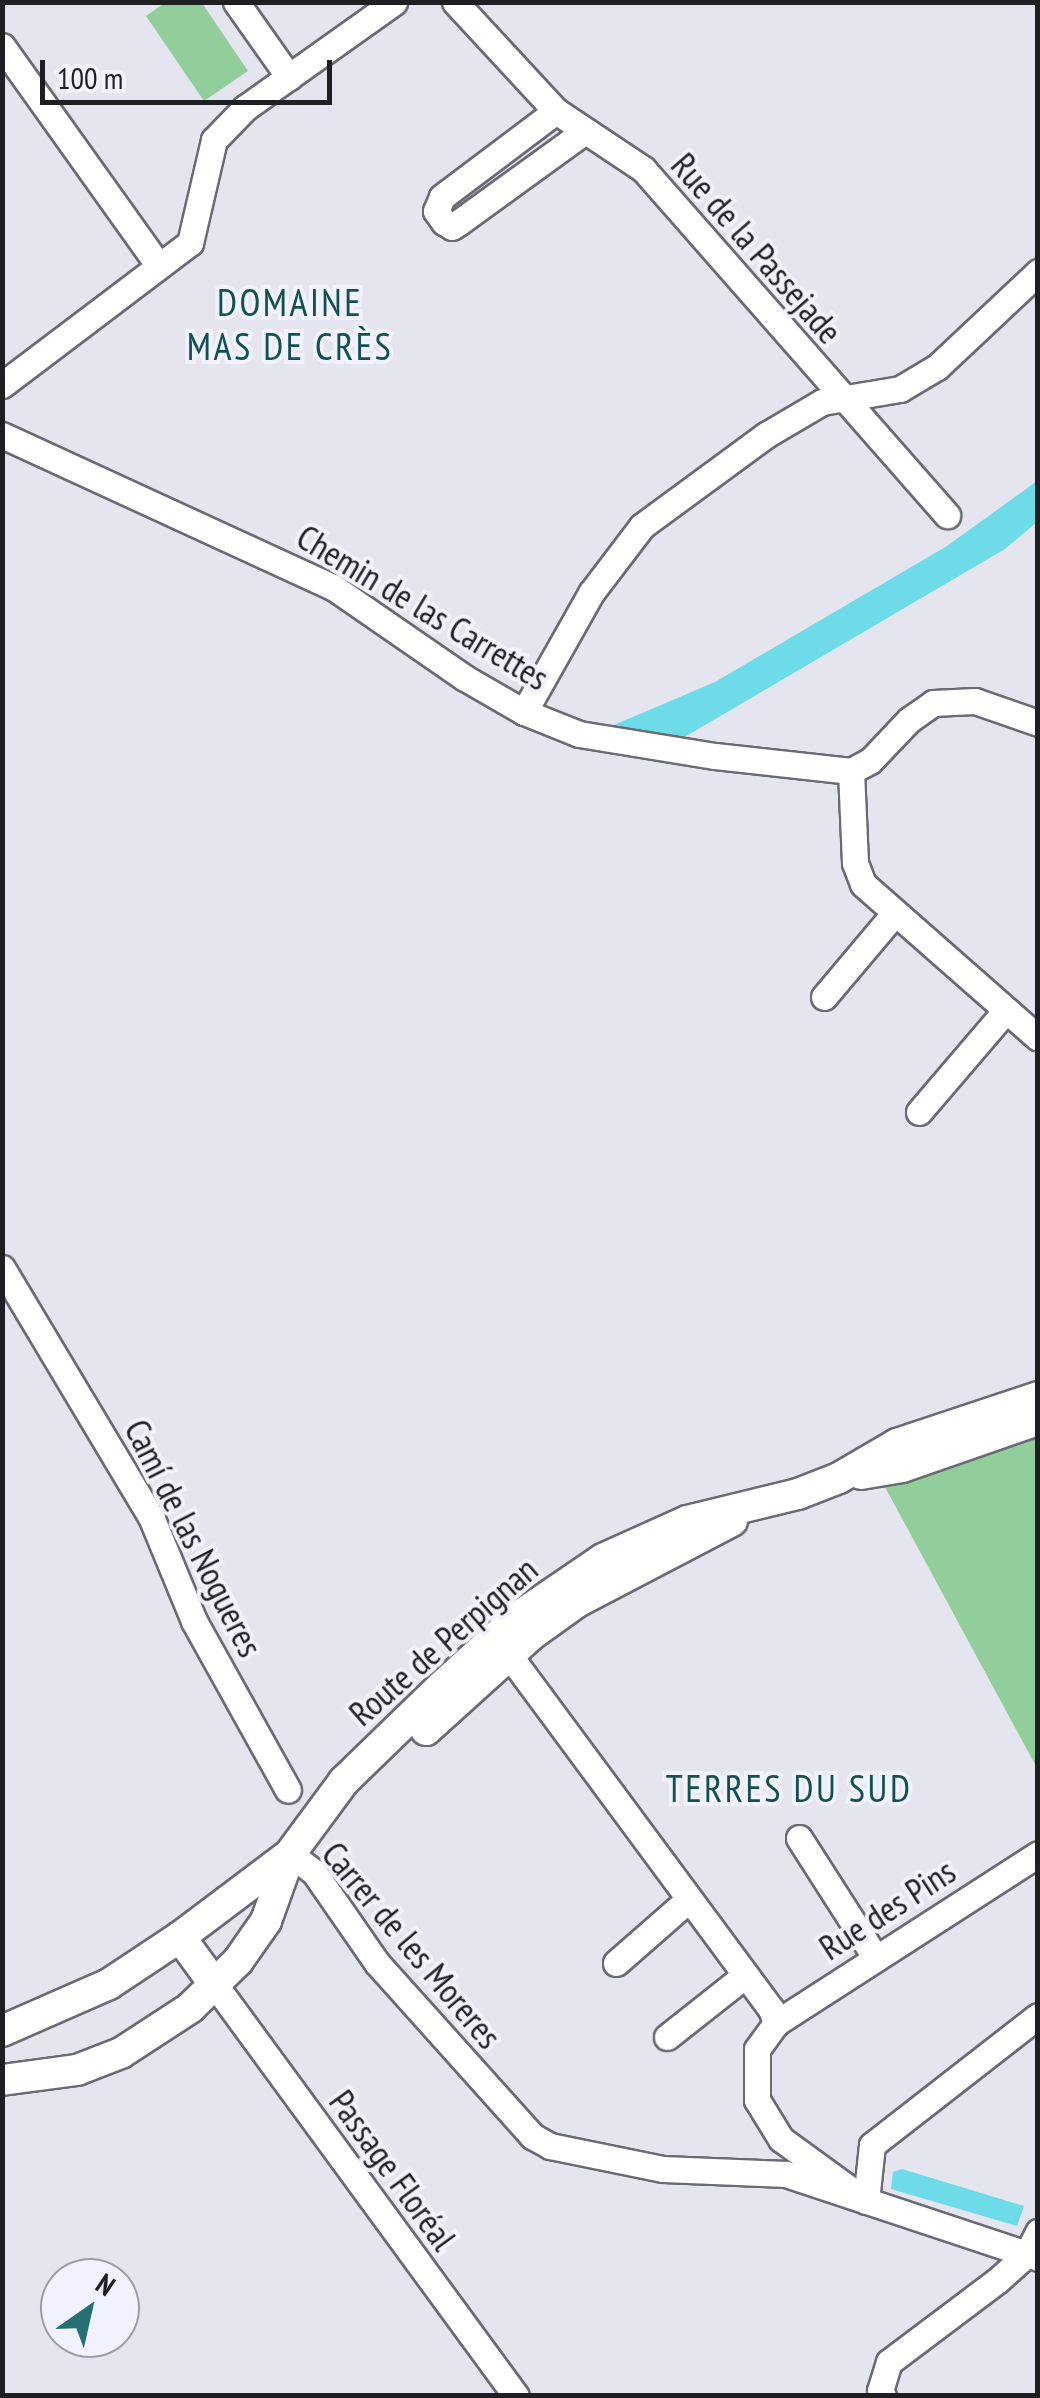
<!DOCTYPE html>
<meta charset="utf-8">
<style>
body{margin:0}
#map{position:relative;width:1040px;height:2398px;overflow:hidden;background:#e4e5ef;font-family:"PT Sans Narrow",sans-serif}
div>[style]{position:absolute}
.green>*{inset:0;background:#92ce9c}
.water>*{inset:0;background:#6edbe8}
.roads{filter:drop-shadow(2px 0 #696a73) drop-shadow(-2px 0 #696a73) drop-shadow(0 2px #696a73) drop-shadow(0 -2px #696a73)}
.minor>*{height:25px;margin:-12.5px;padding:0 12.5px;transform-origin:12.5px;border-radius:12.5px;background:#fff}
.major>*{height:30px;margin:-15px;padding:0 15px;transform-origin:15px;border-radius:15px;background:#fff}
span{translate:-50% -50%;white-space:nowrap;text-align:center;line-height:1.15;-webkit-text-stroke:8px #f1f2fd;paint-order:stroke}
.street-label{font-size:35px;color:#1e1f22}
.neighbourhood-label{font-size:38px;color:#125053;letter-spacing:2.5px}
.frame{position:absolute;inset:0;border:5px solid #1e1f22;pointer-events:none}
.north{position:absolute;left:40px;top:2258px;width:100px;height:100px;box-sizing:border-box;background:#f1f2fd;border:2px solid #9d9ea5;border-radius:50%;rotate:34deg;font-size:28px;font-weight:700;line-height:40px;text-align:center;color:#1e1f22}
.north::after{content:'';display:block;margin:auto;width:35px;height:45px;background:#247073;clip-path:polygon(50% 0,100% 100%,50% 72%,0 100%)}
.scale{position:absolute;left:40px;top:60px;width:292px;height:45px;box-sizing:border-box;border:5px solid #1e1f22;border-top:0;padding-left:12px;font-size:30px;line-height:35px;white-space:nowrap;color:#1e1f22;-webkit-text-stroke:8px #f1f2fd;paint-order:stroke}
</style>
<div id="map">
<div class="green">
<i style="clip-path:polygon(166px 2px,202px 3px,248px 71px,204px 101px,146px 16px)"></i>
<i style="clip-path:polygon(1037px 1437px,1037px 1768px,879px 1476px,880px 1473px,888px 1485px)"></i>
</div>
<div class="water">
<i style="clip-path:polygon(1037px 481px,1037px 522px,1005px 549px,676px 742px,607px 728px,715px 682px,947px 546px)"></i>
<i style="clip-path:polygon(902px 2169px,1024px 2206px,1017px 2226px,891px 2189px,893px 2172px)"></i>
</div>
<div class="roads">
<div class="minor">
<i style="left:236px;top:2px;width:92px;rotate:54.8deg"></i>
<i style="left:455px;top:2px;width:149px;rotate:47.2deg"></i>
<i style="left:556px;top:111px;width:105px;rotate:33.7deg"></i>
<i style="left:643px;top:169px;width:461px;rotate:48.7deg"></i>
<i style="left:2px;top:46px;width:270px;rotate:54.5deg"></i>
<i style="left:556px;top:111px;width:143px;rotate:143deg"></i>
<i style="left:442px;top:197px;width:15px;rotate:113deg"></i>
<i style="left:436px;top:211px;width:14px;rotate:54deg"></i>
<i style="left:444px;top:222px;width:9px;rotate:32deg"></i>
<i style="left:452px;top:227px;width:7px;rotate:-34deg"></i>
<i style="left:458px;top:223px;width:157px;rotate:-35.9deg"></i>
<i style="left:2px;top:385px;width:236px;rotate:-37.1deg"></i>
<i style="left:190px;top:243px;width:106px;rotate:-76.9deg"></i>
<i style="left:214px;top:140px;width:45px;rotate:-45.9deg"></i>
<i style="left:245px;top:108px;width:183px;rotate:-35.4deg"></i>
<i style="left:2px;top:435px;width:364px;rotate:24.7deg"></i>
<i style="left:333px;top:587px;width:160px;rotate:34.6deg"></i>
<i style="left:465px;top:678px;width:68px;rotate:30deg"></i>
<i style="left:524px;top:712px;width:59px;rotate:21.8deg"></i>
<i style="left:579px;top:734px;width:138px;rotate:9.2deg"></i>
<i style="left:715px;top:756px;width:137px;rotate:6.3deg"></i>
<i style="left:851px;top:771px;width:21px;rotate:-28deg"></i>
<i style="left:870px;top:761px;width:57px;rotate:-46.4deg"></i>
<i style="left:909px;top:720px;width:29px;rotate:-35deg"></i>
<i style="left:933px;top:703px;width:42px;rotate:-2.7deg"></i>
<i style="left:975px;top:701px;width:67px;rotate:19.2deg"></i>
<i style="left:524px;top:712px;width:137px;rotate:-60.6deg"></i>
<i style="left:591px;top:593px;width:84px;rotate:-52.7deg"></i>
<i style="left:642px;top:526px;width:154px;rotate:-36.3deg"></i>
<i style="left:766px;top:435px;width:65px;rotate:-30.5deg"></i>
<i style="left:822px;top:402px;width:79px;rotate:-9.5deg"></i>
<i style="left:900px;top:389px;width:43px;rotate:-30.7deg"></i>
<i style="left:937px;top:367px;width:139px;rotate:-43.2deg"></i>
<i style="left:851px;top:771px;width:92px;rotate:87.5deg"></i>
<i style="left:855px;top:863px;width:22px;rotate:69deg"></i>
<i style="left:863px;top:884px;width:233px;rotate:41.3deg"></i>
<i style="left:824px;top:997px;width:109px;rotate:-49.9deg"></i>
<i style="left:919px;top:1112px;width:134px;rotate:-49.5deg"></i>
<i style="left:2px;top:1268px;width:292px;rotate:59.1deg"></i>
<i style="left:152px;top:1519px;width:110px;rotate:67.6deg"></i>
<i style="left:194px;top:1621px;width:193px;rotate:60.9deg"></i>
<i style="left:509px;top:1655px;width:440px;rotate:53.5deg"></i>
<i style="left:771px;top:2009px;width:15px;rotate:70deg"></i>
<i style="left:776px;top:2023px;width:32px;rotate:126deg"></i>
<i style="left:757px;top:2049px;width:51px;rotate:90deg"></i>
<i style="left:757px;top:2100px;width:46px;rotate:58.4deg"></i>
<i style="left:781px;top:2139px;width:105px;rotate:36.1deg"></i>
<i style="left:866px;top:2201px;width:56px;rotate:-83.9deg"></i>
<i style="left:872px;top:2145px;width:210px;rotate:-37.9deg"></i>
<i style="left:799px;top:1838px;width:141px;rotate:57.4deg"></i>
<i style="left:290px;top:1854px;width:30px;rotate:37deg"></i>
<i style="left:314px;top:1872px;width:111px;rotate:55.3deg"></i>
<i style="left:377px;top:1963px;width:232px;rotate:48.1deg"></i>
<i style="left:532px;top:2136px;width:21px;rotate:29deg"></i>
<i style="left:550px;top:2146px;width:115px;rotate:11.5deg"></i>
<i style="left:663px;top:2169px;width:123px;rotate:2.3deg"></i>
<i style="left:786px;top:2174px;width:266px;rotate:18.4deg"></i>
<i style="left:616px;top:1963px;width:96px;rotate:-41.2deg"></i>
<i style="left:215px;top:1985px;width:509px;rotate:53.78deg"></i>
<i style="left:776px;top:2023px;width:312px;rotate:-32.8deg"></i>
<i style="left:667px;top:2037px;width:97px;rotate:-38.3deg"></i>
<i style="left:883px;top:2396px;width:6px;rotate:-121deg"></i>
<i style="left:880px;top:2391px;width:30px;rotate:-73deg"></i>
<i style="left:889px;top:2362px;width:136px;rotate:-37deg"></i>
<i style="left:998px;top:2280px;width:39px;rotate:-42deg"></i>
<i style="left:1027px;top:2254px;width:25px;rotate:-63deg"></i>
</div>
<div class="major">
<i style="left:861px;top:1474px;width:42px;rotate:-9.7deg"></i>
<i style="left:902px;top:1467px;width:144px;rotate:-19.1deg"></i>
<i style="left:426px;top:1730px;width:142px;rotate:-42.1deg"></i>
<i style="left:531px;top:1635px;width:57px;rotate:-35.7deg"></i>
<i style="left:577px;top:1602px;width:175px;rotate:-27.6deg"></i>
<i style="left:180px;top:1937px;width:59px;rotate:53.9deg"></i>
<i style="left:2px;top:2031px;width:117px;rotate:-23.7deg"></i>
<i style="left:109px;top:1984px;width:85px;rotate:-33.5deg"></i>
<i style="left:180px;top:1937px;width:138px;rotate:-37deg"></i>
<i style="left:290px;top:1854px;width:91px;rotate:-53.5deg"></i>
<i style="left:344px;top:1781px;width:138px;rotate:-44.1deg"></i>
<i style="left:443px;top:1685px;width:101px;rotate:-42.2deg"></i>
<i style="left:518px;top:1617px;width:103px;rotate:-34.3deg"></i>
<i style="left:603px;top:1559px;width:92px;rotate:-24.3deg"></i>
<i style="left:687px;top:1521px;width:114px;rotate:-13.7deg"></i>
<i style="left:798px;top:1494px;width:44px;rotate:-21.3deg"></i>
<i style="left:839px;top:1478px;width:67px;rotate:-30.4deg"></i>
<i style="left:897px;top:1444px;width:149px;rotate:-18.4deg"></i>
<i style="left:2px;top:2080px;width:76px;rotate:-7.6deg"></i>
<i style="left:77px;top:2070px;width:47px;rotate:-21.1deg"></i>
<i style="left:121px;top:2053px;width:82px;rotate:-33.1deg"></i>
<i style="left:190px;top:2008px;width:67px;rotate:-44.4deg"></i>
<i style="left:238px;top:1961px;width:49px;rotate:-55deg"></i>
<i style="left:266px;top:1921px;width:71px;rotate:-70.3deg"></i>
</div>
</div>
<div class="street-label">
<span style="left:757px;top:248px;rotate:49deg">Rue de la Passejade</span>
<span style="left:423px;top:607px;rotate:31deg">Chemin de las Carrettes</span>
<span style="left:194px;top:1538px;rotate:63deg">Camí de las Nogueres</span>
<span style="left:443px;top:1641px;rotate:-41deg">Route de Perpignan</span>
<span style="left:887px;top:1909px;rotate:-33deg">Rue des Pins</span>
<span style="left:412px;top:1945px;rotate:50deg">Carrer de les Moreres</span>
<span style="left:393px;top:2170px;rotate:54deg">Passage Floréal</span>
</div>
<div class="neighbourhood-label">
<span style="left:290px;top:324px">DOMAINE<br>MAS DE CRÈS</span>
<span style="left:789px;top:1788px">TERRES DU SUD</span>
</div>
<div class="frame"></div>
<div class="north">N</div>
<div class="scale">100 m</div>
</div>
